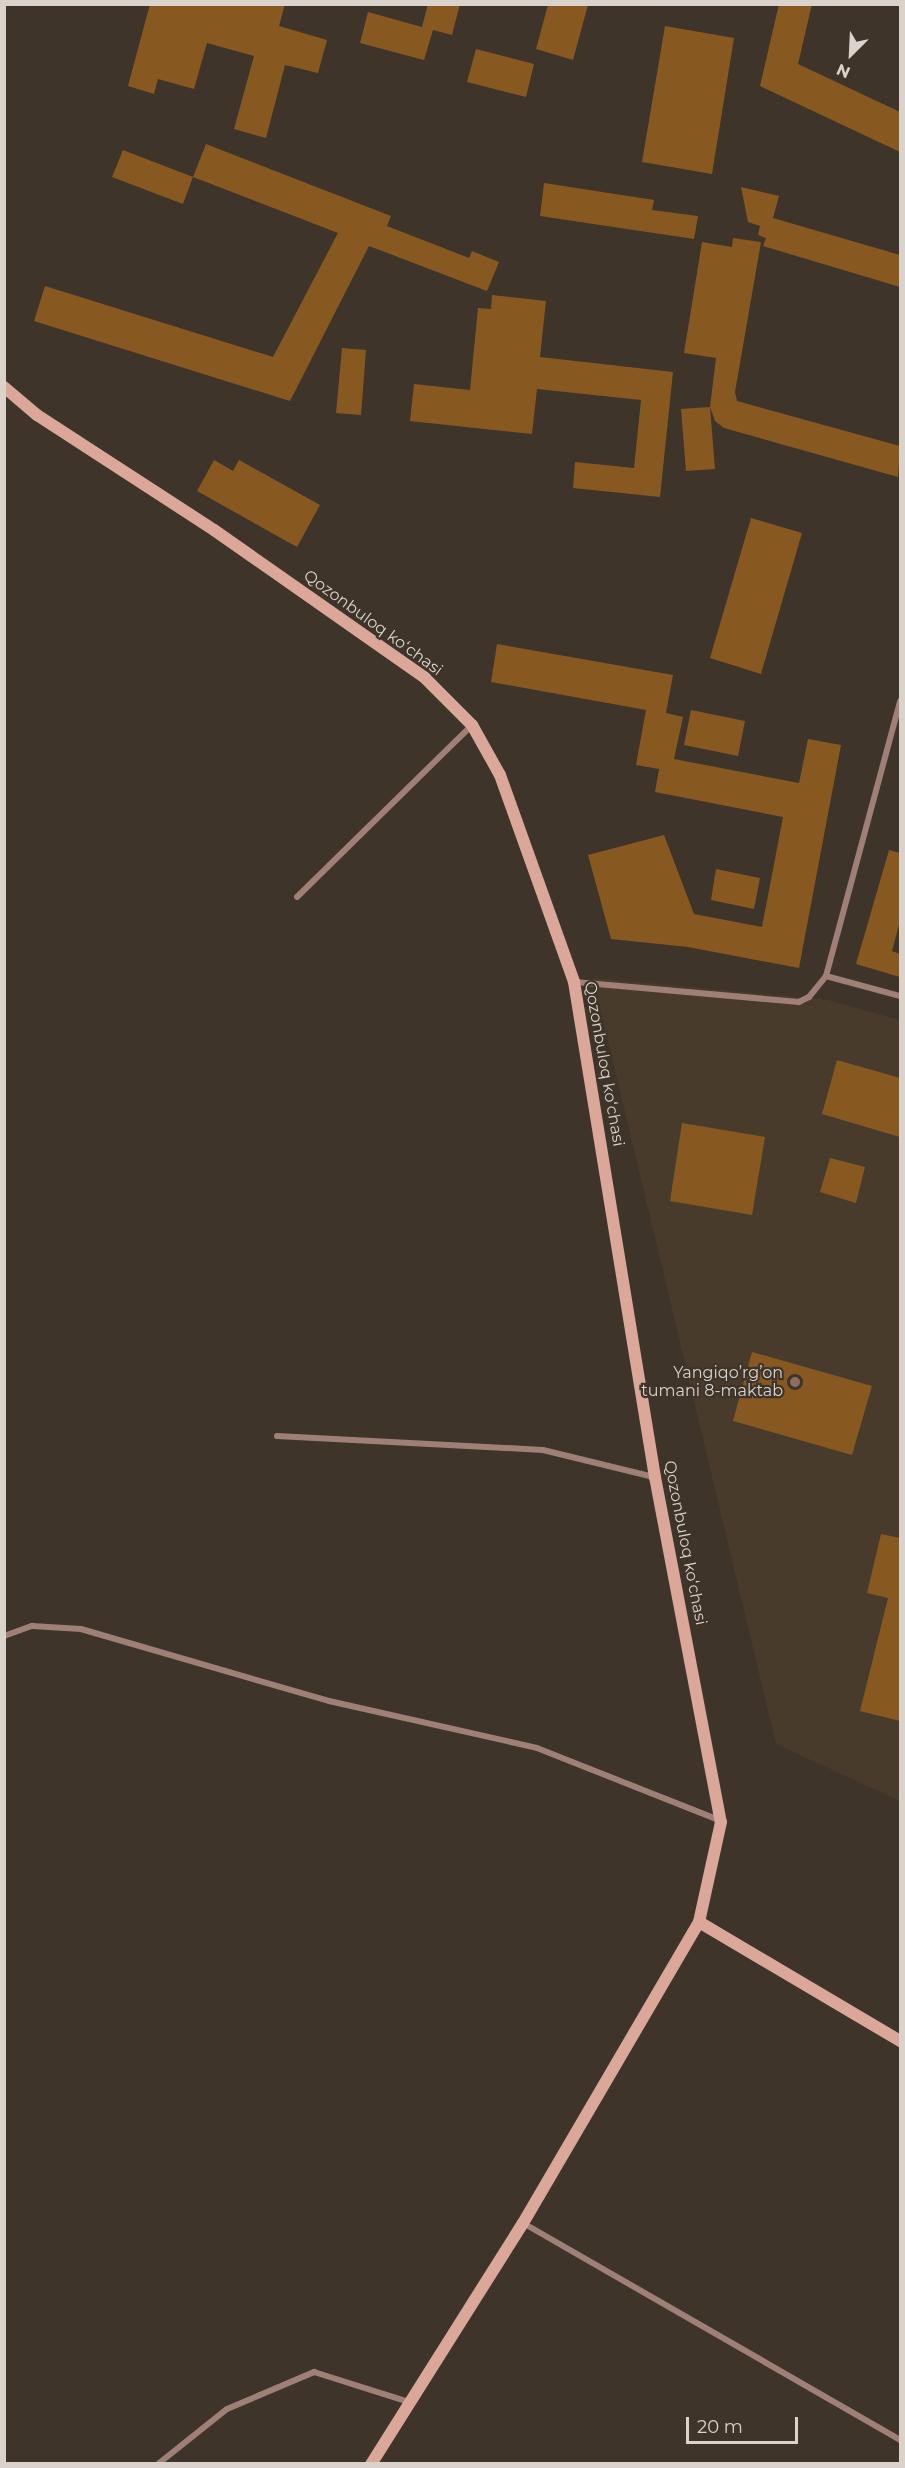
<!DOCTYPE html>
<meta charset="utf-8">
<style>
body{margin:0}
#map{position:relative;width:905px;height:2468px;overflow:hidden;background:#3e342a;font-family:Montserrat,sans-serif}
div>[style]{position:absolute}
.built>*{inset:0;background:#493b2c}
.building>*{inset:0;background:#875921}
.street>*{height:6px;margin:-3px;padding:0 3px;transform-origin:3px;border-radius:3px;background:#9f7f76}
.secondary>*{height:12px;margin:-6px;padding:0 6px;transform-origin:6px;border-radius:6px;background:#daa799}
.dots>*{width:16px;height:16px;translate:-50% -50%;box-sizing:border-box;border:3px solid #3e342a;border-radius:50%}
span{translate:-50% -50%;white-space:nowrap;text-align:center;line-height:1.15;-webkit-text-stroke:4.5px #3e342a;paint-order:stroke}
.street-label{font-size:16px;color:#d9d3cc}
.poi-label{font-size:16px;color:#d9d3cc}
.right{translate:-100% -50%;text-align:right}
.frame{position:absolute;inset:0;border:6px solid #d9d3cc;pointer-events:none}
.north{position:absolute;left:821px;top:24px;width:60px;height:60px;-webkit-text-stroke:4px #3e342a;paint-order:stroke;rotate:204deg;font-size:16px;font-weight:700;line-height:24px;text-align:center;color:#d9d3cc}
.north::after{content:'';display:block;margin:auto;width:21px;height:27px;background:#d9d3cc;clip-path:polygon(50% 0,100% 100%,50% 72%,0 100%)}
.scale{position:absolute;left:686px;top:2417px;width:112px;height:27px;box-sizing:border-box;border:3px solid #d9d3cc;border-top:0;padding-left:8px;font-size:18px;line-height:21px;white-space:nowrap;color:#d9d3cc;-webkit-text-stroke:4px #3e342a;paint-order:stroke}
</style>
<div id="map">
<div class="built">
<i style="clip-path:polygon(593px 978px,828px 1000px,900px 1020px,900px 1801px,776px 1744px)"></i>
</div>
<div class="building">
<i style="clip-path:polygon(150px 4px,285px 4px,279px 26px,327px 40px,318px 73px,285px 65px,266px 138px,234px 129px,254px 56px,207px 43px,194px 89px,158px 79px,154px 94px,128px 86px)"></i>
<i style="clip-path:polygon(428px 4px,460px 4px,452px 35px,433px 30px,424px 60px,360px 43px,368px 12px,422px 27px)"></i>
<i style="clip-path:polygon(779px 4px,812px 4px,798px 64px,900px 112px,900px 152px,760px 86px)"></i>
<i style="clip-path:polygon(548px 5px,588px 5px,573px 60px,536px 49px)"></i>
<i style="clip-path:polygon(665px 26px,734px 38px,712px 174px,642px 162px)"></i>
<i style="clip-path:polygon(476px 49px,534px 64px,526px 97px,467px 82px)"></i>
<i style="clip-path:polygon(206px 144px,391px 216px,387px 226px,469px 258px,472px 251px,499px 262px,487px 291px,369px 246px,290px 401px,34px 321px,45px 286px,273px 357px,338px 233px,193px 177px,183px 204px,112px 177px,123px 150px,193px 177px)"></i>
<i style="clip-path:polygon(544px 183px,654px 200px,652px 210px,698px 216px,694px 239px,540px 216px)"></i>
<i style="clip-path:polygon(741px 187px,779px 196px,773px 218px,900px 255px,900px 287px,763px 246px,766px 238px,758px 235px,760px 226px,748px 222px)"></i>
<i style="clip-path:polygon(733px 238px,761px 242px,735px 392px,737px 401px,900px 446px,898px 477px,724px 428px,715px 421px,710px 407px,716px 358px,684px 353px,702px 242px,732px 247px)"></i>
<i style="clip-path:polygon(492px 295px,546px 301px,540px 357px,673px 372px,660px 497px,573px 488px,575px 462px,634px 468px,641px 400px,537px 389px,532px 434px,410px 421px,414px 384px,470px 390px,478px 308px,491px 309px)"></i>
<i style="clip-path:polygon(342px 348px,366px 350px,361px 415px,336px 413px)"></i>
<i style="clip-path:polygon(710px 407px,715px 469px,686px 471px,681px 409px)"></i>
<i style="clip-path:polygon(214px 460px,233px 471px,239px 460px,320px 505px,297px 547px,197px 491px)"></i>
<i style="clip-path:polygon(751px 518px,802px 533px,761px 674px,710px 658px)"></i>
<i style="clip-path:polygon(497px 644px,673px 675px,666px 713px,683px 717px,674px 759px,799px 783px,808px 739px,841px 745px,799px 968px,688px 947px,611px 939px,588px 855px,664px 835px,694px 914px,762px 927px,783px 817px,655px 792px,659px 769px,636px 765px,646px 710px,491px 682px)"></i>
<i style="clip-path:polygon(691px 710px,745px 721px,738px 756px,684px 745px)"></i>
<i style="clip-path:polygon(889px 850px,900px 853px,900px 921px,892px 951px,900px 954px,900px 977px,856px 964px)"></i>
<i style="clip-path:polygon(716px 869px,760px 878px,754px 909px,711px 900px)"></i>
<i style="clip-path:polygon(837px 1060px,900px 1078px,900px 1137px,822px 1114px)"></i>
<i style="clip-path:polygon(682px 1123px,765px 1137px,752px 1215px,670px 1201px)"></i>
<i style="clip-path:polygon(830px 1158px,865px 1167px,856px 1203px,820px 1192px)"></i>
<i style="clip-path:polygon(752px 1352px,872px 1386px,852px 1455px,733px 1421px)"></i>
<i style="clip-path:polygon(881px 1534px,900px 1538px,900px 1721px,860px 1711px,888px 1598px,867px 1593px)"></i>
</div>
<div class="street">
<i style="left:297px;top:897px;width:245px;rotate:-44.5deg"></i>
<i style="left:826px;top:976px;width:77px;rotate:15.1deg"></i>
<i style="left:575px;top:982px;width:225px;rotate:5.1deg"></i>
<i style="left:799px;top:1002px;width:11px;rotate:-27deg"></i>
<i style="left:809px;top:997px;width:27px;rotate:-51deg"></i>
<i style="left:826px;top:976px;width:285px;rotate:-74.9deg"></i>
<i style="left:277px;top:1436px;width:266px;rotate:3deg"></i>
<i style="left:543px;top:1450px;width:114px;rotate:13.7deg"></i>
<i style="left:4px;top:1636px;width:30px;rotate:-20deg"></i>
<i style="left:32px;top:1626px;width:49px;rotate:3.5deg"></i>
<i style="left:81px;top:1629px;width:258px;rotate:16.2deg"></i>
<i style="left:329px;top:1701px;width:213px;rotate:12.7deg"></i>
<i style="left:537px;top:1748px;width:198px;rotate:21.6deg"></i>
<i style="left:523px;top:2223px;width:435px;rotate:29.9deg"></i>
<i style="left:158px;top:2464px;width:88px;rotate:-38.6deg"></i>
<i style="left:227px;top:2409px;width:95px;rotate:-23deg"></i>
<i style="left:314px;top:2372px;width:100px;rotate:17.5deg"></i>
</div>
<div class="secondary">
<i style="left:4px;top:387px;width:43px;rotate:40.3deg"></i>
<i style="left:37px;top:415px;width:211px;rotate:33deg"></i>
<i style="left:214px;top:530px;width:258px;rotate:35deg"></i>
<i style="left:425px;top:678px;width:66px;rotate:45deg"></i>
<i style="left:472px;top:725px;width:57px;rotate:60.8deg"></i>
<i style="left:500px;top:775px;width:220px;rotate:70.3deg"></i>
<i style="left:574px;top:982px;width:502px;rotate:80.71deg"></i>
<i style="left:655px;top:1477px;width:351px;rotate:79.2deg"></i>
<i style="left:721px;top:1822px;width:102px;rotate:102.4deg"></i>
<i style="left:699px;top:1922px;width:349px;rotate:120.3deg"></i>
<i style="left:523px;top:2223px;width:285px;rotate:122.2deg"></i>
<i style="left:699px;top:1922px;width:234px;rotate:30.6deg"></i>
</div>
<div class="dots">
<i style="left:795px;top:1382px;background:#8d6e63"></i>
</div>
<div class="street-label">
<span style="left:373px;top:623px;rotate:36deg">Qozonbuloq koʻchasi</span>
<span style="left:604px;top:1064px;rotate:80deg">Qozonbuloq koʻchasi</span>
<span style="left:685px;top:1543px;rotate:79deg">Qozonbuloq koʻchasi</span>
</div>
<div class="poi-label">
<span class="right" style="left:783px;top:1382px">Yangiqo’rg’on<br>tumani 8-maktab</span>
</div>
<div class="frame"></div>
<div class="north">N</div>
<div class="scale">20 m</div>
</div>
